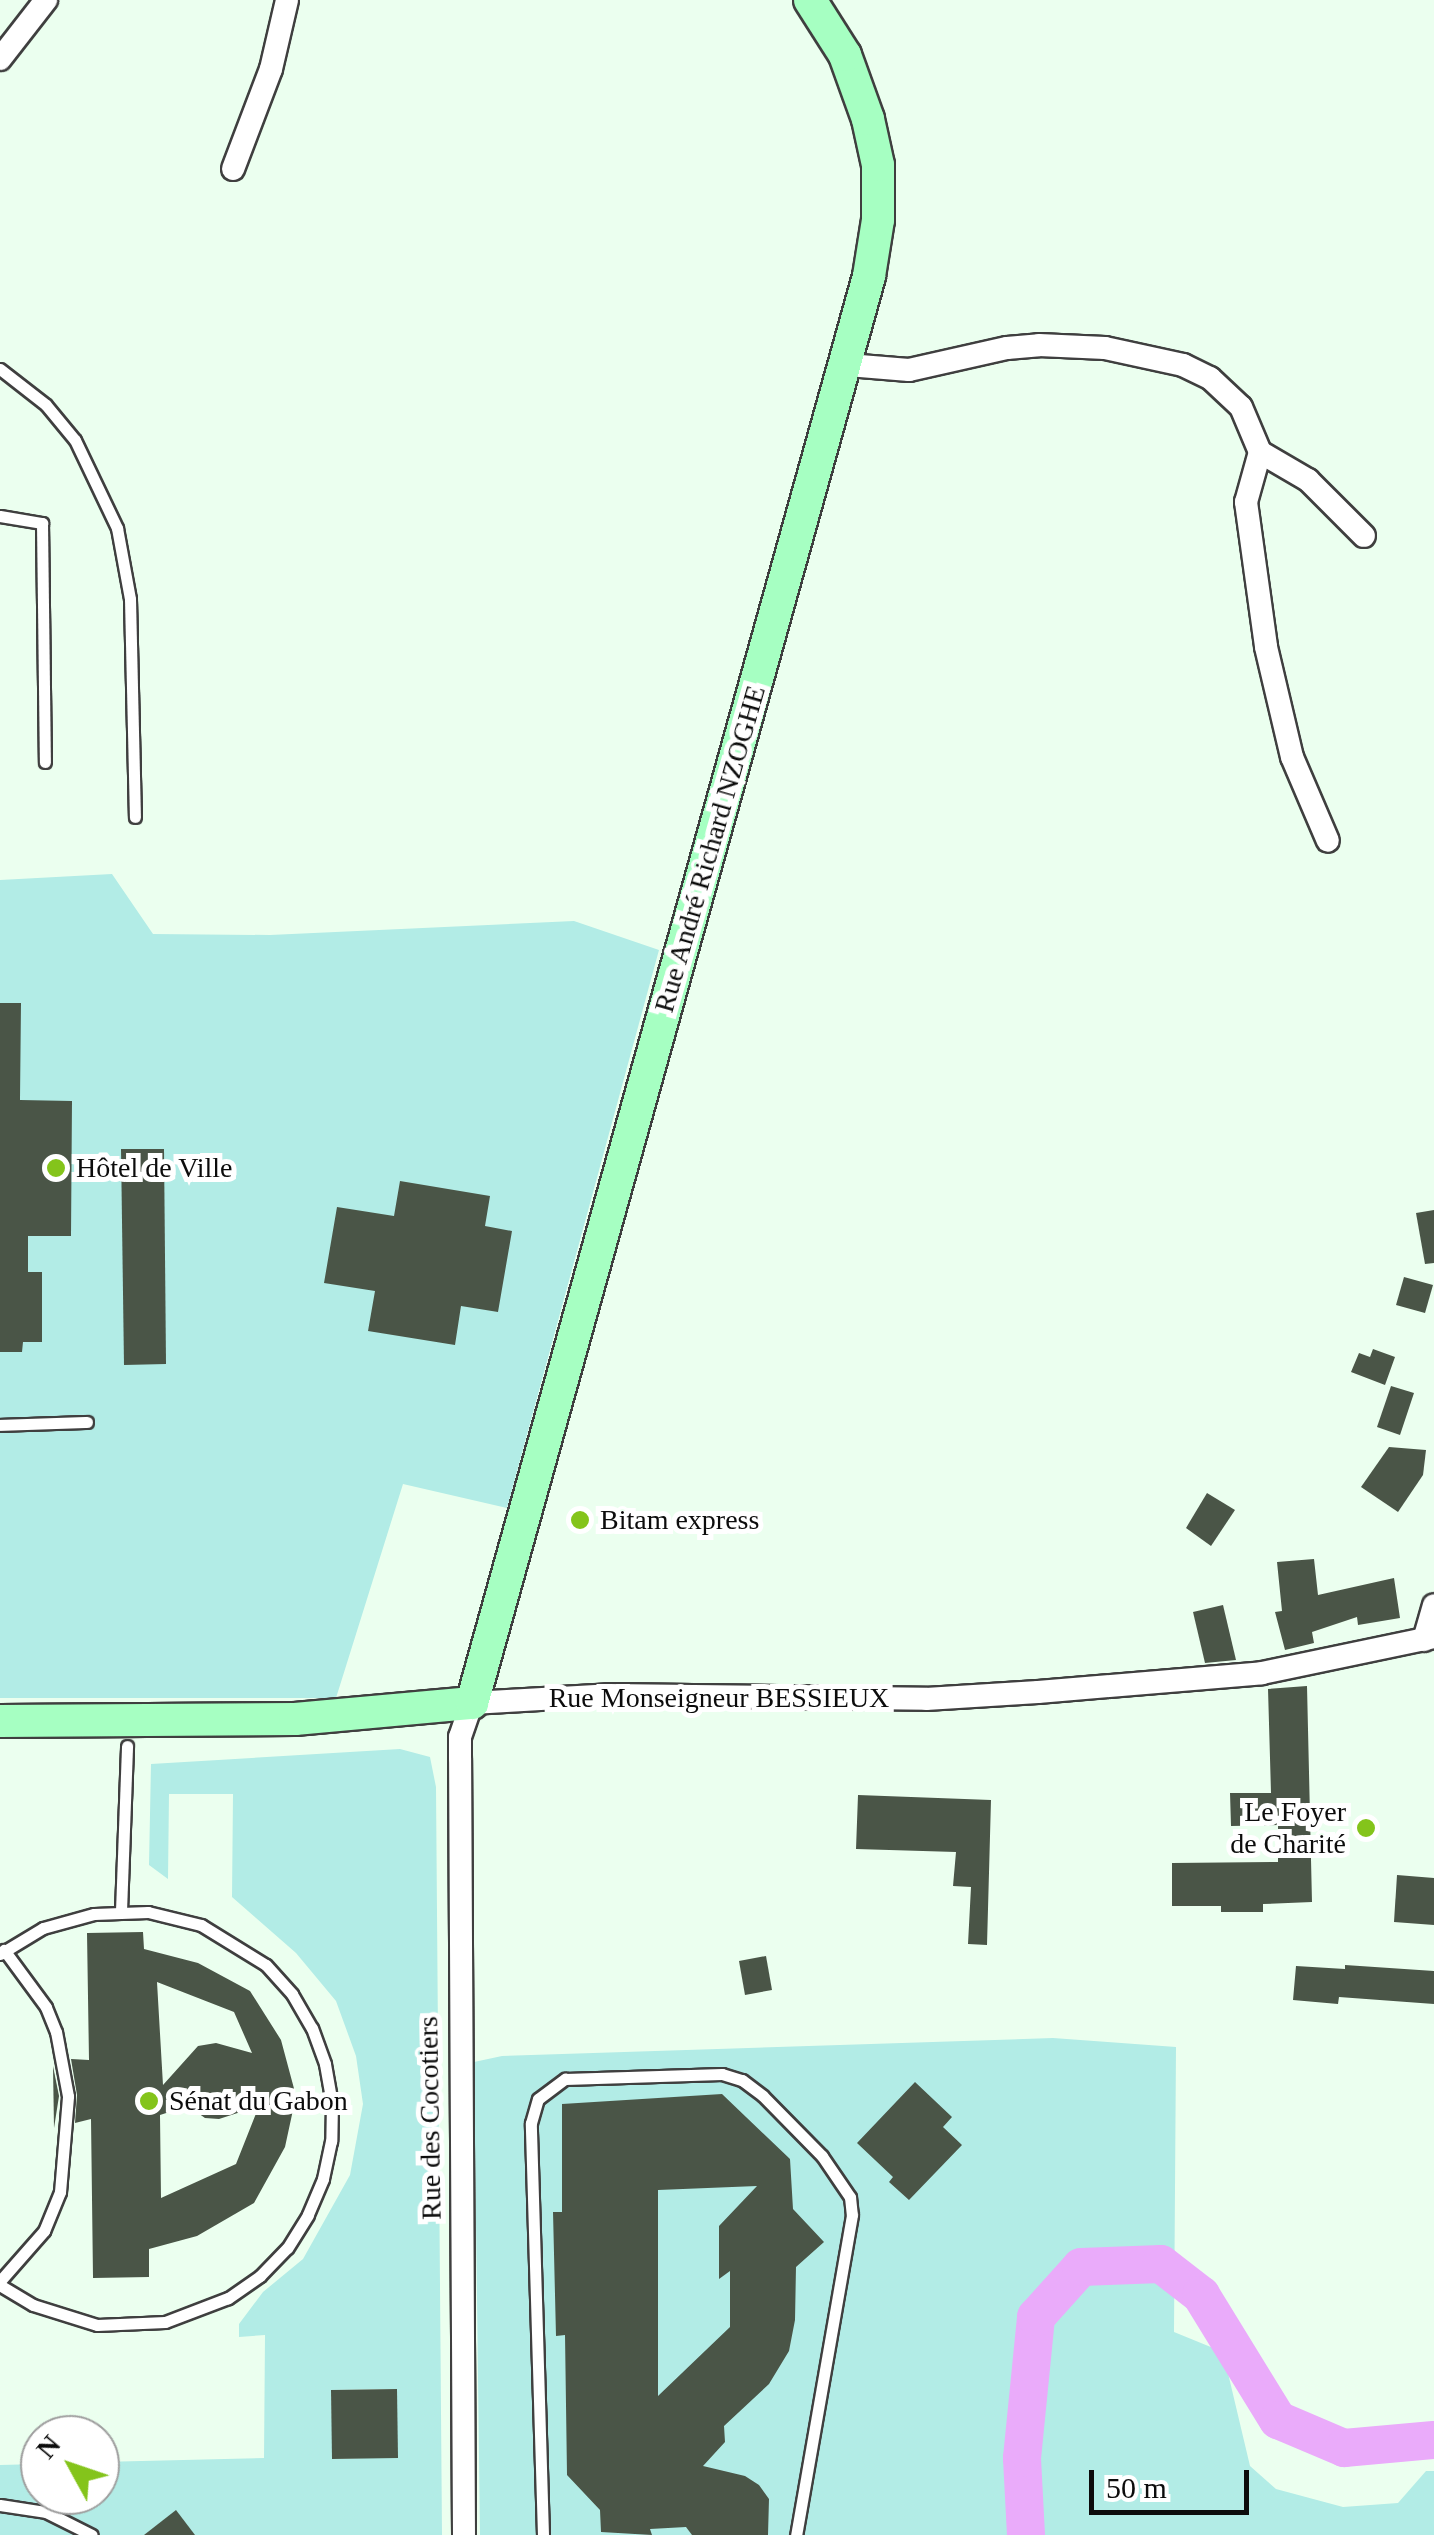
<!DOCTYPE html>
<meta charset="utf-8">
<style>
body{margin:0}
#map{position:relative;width:1434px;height:2535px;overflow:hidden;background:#ebffef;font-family:Georgia,serif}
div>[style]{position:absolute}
.green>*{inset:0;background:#b2ece6}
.river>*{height:38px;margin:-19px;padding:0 19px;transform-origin:19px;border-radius:19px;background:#eaabfa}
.building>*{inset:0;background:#4a5547}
.roads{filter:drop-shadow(2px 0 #3f3f3f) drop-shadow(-2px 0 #3f3f3f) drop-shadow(0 2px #3f3f3f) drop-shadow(0 -2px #3f3f3f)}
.lane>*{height:11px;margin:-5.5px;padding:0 5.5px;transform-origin:5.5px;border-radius:5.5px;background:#fff}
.street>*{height:22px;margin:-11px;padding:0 11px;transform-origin:11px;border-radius:11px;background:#fff}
.secondary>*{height:32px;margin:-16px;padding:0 16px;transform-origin:16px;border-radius:16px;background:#a6ffc2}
.dots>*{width:28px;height:28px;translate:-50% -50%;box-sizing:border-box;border:5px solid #fff;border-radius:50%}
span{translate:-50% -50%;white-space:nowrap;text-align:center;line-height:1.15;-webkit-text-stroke:10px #fff;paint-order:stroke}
.street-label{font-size:28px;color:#0c0c0c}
.poi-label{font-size:28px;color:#0c0c0c}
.left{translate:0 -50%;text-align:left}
.right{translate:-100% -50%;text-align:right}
.north{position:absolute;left:20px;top:2415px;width:100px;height:100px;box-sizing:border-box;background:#fff;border:2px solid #9e9e9e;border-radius:50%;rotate:310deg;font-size:28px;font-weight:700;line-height:40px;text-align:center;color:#0c0c0c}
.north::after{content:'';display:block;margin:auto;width:35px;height:45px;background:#84c41b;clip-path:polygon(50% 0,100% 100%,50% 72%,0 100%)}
.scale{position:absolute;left:1089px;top:2470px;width:160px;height:45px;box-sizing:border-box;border:5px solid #0c0c0c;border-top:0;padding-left:12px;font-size:30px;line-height:35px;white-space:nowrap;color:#0c0c0c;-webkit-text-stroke:8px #fff;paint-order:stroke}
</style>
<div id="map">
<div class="green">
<i style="clip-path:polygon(112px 874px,153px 934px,270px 935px,574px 921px,659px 950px,507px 1508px,403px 1484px,336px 1698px,0 1698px,0 880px)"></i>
<i style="clip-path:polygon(evenodd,400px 1749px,430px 1757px,436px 1787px,442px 2535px,0 2535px,0 2465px,40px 2464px,40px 2495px,100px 2495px,100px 2462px,264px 2458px,265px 2335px,239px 2337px,239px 2324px,263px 2292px,303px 2259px,350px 2175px,363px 2104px,356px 2056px,336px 2001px,296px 1953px,232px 1897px,233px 1794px,169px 1794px,168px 1879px,149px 1865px,151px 1764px,400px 1749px,396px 2389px,397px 2457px,333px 2459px,331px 2390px,396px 2389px)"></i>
<i style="clip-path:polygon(1053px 2038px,1176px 2047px,1174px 2332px,1223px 2352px,1250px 2466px,1276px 2489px,1343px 2507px,1398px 2503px,1426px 2471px,1434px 2471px,1434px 2535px,480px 2535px,474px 2062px,502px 2056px)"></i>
</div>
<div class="river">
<i style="left:1026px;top:2535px;width:77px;rotate:-93deg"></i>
<i style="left:1022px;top:2458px;width:142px;rotate:-84.3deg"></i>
<i style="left:1036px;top:2317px;width:67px;rotate:-48deg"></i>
<i style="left:1081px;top:2267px;width:80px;rotate:-2.1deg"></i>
<i style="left:1161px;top:2264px;width:51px;rotate:37.8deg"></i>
<i style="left:1201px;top:2295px;width:147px;rotate:58.4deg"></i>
<i style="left:1278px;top:2420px;width:72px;rotate:23deg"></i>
<i style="left:1344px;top:2448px;width:90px;rotate:-5.1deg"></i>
</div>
<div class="building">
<i style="clip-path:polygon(0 1003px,21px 1003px,20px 1100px,72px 1101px,71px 1236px,28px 1236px,28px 1272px,42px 1272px,42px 1342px,23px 1342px,22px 1352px,0 1352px)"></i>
<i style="clip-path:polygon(121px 1149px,164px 1149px,166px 1364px,124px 1365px)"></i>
<i style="clip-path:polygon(400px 1181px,490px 1196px,485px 1226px,512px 1231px,498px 1312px,461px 1306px,455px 1345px,368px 1331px,375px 1291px,324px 1283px,337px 1207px,394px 1216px)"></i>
<i style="clip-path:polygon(1434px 1210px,1434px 1263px,1425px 1264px,1416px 1213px)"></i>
<i style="clip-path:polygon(1404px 1277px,1433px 1285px,1425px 1313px,1396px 1305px)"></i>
<i style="clip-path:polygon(1373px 1349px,1395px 1357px,1385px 1385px,1351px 1372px,1359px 1353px,1370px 1357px)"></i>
<i style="clip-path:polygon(1391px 1386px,1414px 1393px,1400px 1435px,1377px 1427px)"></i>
<i style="clip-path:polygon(1389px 1447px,1426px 1450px,1423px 1475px,1398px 1512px,1361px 1487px)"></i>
<i style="clip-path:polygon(1207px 1493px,1235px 1510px,1211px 1546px,1186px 1528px)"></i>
<i style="clip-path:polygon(1314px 1559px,1318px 1595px,1394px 1578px,1400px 1618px,1358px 1625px,1357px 1617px,1312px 1632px,1314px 1643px,1285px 1650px,1275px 1612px,1282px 1611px,1277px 1562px)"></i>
<i style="clip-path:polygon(1223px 1605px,1236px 1660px,1205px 1663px,1193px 1612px)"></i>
<i style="clip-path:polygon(1307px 1686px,1312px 1902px,1263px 1904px,1263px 1912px,1221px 1912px,1221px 1906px,1172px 1906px,1172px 1863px,1278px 1862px,1278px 1825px,1231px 1826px,1230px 1793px,1271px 1793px,1268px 1689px)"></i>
<i style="clip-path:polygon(858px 1795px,991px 1800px,987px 1945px,968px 1944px,971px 1887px,953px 1886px,956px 1852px,856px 1849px)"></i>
<i style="clip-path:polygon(1397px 1875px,1434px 1878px,1434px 1925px,1394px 1922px)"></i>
<i style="clip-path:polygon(evenodd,143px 1932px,144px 1949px,198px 1963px,250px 1991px,281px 2040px,296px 2096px,285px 2147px,254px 2203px,197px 2236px,149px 2249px,149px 2277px,93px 2278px,91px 2119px,75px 2123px,77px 2095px,71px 2059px,89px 2060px,87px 1933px,143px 1932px,157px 1982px,234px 2012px,252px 2053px,216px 2043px,198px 2046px,163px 2085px,157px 1982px,143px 1932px,188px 2106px,205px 2118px,219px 2119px,259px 2106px,236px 2164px,161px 2198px,160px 2115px,188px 2106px)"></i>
<i style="clip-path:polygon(766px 1956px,772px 1990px,745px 1995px,739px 1961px)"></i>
<i style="clip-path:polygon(1345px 1965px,1434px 1971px,1434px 2004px,1339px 1997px,1338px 2004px,1293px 2000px,1296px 1966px,1345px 1969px)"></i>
<i style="clip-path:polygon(53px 2066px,59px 2096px,54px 2128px)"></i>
<i style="clip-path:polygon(915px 2082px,952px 2117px,943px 2127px,962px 2145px,909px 2200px,889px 2182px,893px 2177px,857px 2143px)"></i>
<i style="clip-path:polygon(evenodd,722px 2094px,790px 2159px,793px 2209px,824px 2242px,796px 2267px,795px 2320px,789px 2351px,769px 2384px,724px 2426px,725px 2442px,703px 2466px,745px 2476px,759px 2485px,769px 2499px,768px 2535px,692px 2535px,686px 2527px,650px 2529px,652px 2535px,601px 2532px,600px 2510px,567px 2475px,565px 2335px,556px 2336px,553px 2212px,562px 2212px,562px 2104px,722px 2094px,757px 2186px,719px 2226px,719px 2279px,730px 2271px,730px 2327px,658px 2396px,658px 2190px,757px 2186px)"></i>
<i style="clip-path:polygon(397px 2389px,398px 2458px,332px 2459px,331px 2390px)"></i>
<i style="clip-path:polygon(176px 2510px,195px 2535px,144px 2535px)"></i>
</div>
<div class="roads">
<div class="lane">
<i style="left:0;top:369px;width:58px;rotate:38deg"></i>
<i style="left:46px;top:405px;width:45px;rotate:50.4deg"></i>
<i style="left:75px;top:440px;width:98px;rotate:64.5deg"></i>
<i style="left:117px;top:528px;width:72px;rotate:79.6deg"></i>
<i style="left:130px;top:599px;width:218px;rotate:88.7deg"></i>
<i style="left:0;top:516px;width:43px;rotate:9.5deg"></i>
<i style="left:42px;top:523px;width:239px;rotate:89.3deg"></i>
<i style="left:0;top:1425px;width:87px;rotate:-2deg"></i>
<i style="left:121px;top:1911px;width:165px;rotate:-87.9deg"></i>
<i style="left:0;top:1954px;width:50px;rotate:-31.2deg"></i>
<i style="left:43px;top:1928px;width:53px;rotate:-15.4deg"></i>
<i style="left:94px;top:1914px;width:54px;rotate:-2.1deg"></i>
<i style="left:148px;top:1912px;width:55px;rotate:13.8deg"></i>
<i style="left:201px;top:1925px;width:76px;rotate:31.6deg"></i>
<i style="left:266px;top:1965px;width:39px;rotate:48deg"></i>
<i style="left:292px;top:1994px;width:39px;rotate:60deg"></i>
<i style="left:312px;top:2028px;width:38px;rotate:70deg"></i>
<i style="left:325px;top:2064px;width:39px;rotate:80deg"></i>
<i style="left:332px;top:2102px;width:39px;rotate:91deg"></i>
<i style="left:331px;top:2141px;width:39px;rotate:102deg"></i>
<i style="left:323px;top:2179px;width:39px;rotate:113deg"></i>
<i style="left:308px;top:2215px;width:39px;rotate:122deg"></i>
<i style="left:287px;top:2248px;width:39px;rotate:134deg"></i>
<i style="left:260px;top:2276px;width:39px;rotate:145deg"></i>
<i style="left:228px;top:2298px;width:67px;rotate:159.1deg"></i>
<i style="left:165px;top:2322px;width:68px;rotate:177.5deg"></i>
<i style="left:97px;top:2325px;width:67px;rotate:-162.6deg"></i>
<i style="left:33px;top:2305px;width:39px;rotate:-149deg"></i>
<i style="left:0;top:2281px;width:67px;rotate:-48.7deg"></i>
<i style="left:44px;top:2231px;width:42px;rotate:-67.7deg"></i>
<i style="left:60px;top:2192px;width:96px;rotate:-85.2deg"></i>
<i style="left:68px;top:2096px;width:65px;rotate:-100.6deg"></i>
<i style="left:56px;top:2032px;width:27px;rotate:-112deg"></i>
<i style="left:46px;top:2007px;width:71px;rotate:-126.4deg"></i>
<i style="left:0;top:2505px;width:47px;rotate:8.7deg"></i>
<i style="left:46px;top:2512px;width:51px;rotate:26.6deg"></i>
<i style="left:543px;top:2535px;width:412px;rotate:-91.7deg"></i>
<i style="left:531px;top:2123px;width:25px;rotate:-74deg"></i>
<i style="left:538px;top:2099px;width:34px;rotate:-37deg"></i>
<i style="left:565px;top:2079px;width:157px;rotate:-1.8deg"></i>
<i style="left:722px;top:2074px;width:21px;rotate:17deg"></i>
<i style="left:742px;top:2080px;width:26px;rotate:37deg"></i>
<i style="left:763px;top:2096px;width:84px;rotate:45.5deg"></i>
<i style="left:822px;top:2156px;width:50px;rotate:55.7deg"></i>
<i style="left:850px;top:2197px;width:18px;rotate:84deg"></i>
<i style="left:852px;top:2215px;width:325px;rotate:99.9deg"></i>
</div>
<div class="street">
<i style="left:0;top:59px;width:75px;rotate:-52.1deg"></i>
<i style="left:233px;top:169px;width:107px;rotate:-69.2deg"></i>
<i style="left:271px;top:69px;width:71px;rotate:-76.9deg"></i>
<i style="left:848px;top:365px;width:61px;rotate:4.7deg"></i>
<i style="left:909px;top:370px;width:100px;rotate:-12.7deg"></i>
<i style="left:1007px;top:348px;width:32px;rotate:-5deg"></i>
<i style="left:1039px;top:345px;width:66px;rotate:2.6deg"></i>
<i style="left:1105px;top:348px;width:80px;rotate:12.3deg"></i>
<i style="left:1183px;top:365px;width:30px;rotate:26deg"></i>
<i style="left:1210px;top:378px;width:42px;rotate:43.1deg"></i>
<i style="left:1241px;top:407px;width:49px;rotate:67.1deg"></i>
<i style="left:1260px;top:452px;width:56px;rotate:30.3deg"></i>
<i style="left:1308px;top:480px;width:79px;rotate:45deg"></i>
<i style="left:1260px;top:452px;width:52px;rotate:105.6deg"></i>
<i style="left:1246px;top:502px;width:146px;rotate:82.1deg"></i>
<i style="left:1266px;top:647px;width:113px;rotate:76.7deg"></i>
<i style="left:1292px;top:757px;width:91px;rotate:66.8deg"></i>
<i style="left:1424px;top:1640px;width:36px;rotate:-74deg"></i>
<i style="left:464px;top:2535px;width:777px;rotate:-90.29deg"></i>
<i style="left:460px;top:1758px;width:21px;rotate:-90deg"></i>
<i style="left:460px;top:1737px;width:36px;rotate:-71deg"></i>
<i style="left:472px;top:1703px;width:137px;rotate:-3.3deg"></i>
<i style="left:609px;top:1695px;width:317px;rotate:0.7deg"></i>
<i style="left:926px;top:1699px;width:112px;rotate:-3.6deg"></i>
<i style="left:1038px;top:1692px;width:225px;rotate:-4.8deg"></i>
<i style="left:1262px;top:1673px;width:176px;rotate:-11.8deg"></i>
</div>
<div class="secondary">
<i style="left:0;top:1721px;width:295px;rotate:-0.4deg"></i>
<i style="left:295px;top:1719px;width:178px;rotate:-5.2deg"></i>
<i style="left:472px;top:1703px;width:1481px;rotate:-74.45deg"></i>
<i style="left:869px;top:276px;width:57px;rotate:-80.9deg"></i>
<i style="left:878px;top:220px;width:55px;rotate:-90deg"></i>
<i style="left:878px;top:165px;width:47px;rotate:-102.3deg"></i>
<i style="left:868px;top:119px;width:68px;rotate:-109.8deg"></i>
<i style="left:845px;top:55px;width:65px;rotate:-122.5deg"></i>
</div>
</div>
<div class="dots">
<i style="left:56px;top:1168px;background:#84c41b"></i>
<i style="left:580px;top:1520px;background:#84c41b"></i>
<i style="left:1366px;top:1828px;background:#84c41b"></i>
<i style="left:149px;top:2101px;background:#84c41b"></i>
</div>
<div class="street-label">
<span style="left:710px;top:849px;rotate:-74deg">Rue André Richard NZOGHE</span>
<span style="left:719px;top:1698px">Rue Monseigneur BESSIEUX</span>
<span style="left:430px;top:2118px;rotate:-91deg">Rue des Cocotiers</span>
</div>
<div class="poi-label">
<span class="left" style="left:76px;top:1168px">Hôtel de Ville</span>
<span class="left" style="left:600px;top:1520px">Bitam express</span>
<span class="right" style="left:1346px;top:1828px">Le Foyer<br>de Charité</span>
<span class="left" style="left:169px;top:2101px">Sénat du Gabon</span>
</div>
<div class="north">N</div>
<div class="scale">50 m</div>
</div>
